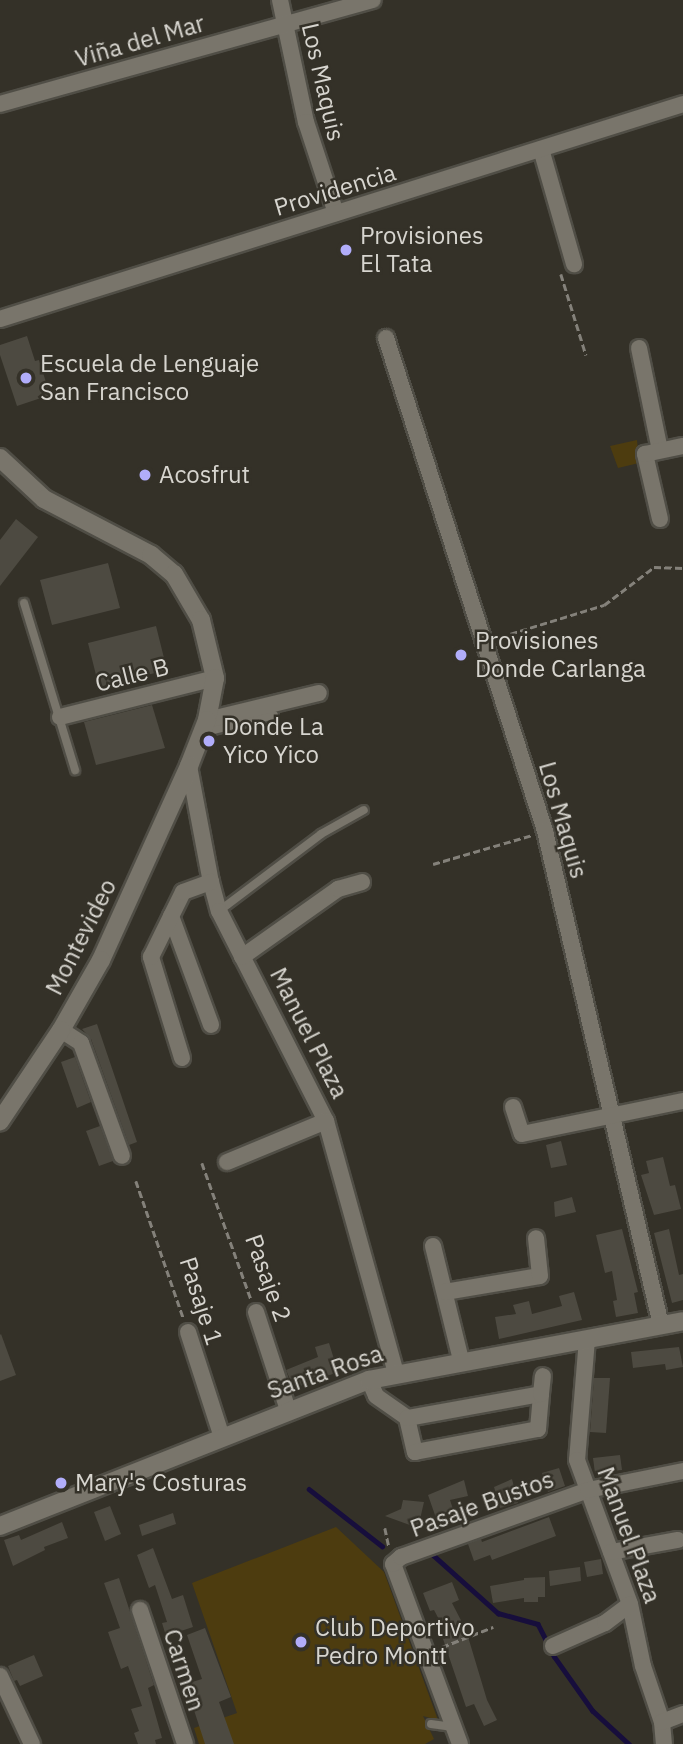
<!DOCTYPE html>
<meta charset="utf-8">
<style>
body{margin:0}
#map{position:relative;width:683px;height:1744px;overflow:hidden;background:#343128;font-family:"IBM Plex Sans",sans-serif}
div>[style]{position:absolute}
.green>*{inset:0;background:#4d3c0f}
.stream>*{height:4.5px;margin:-2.25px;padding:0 2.25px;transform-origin:2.25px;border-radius:2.25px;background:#170e3c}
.building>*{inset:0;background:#4d4a41}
.path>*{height:2.5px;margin-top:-1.25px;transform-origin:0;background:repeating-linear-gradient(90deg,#84817a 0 7px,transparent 0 10.5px)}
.roads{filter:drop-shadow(2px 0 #504e46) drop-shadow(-2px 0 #504e46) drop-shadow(0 2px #504e46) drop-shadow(0 -2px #504e46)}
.lane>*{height:8px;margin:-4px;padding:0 4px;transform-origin:4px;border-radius:4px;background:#79756b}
.street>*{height:16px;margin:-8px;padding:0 8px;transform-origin:8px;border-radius:8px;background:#79756b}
.secondary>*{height:18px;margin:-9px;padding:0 9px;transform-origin:9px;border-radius:9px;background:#79756b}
.dots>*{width:19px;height:19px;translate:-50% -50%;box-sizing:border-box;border:4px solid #343128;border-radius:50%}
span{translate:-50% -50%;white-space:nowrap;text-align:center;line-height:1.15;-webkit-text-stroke:5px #343128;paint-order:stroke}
.street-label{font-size:24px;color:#d7d5cf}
.poi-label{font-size:24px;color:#d7d5cf}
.left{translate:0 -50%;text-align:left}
</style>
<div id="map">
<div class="green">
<i style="clip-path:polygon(637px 440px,639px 463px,618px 468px,610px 446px)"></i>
<i style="clip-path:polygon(336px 1527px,384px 1572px,438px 1720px,423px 1716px,434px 1739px,425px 1744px,199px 1744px,194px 1728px,237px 1713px,192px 1583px)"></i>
</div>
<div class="stream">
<i style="left:309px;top:1489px;width:93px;rotate:38deg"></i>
<i style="left:432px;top:1554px;width:89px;rotate:41.8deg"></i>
<i style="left:498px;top:1613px;width:41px;rotate:15.4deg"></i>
<i style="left:538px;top:1624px;width:36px;rotate:63deg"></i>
<i style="left:554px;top:1656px;width:67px;rotate:54.7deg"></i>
<i style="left:593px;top:1711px;width:49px;rotate:42.5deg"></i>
</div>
<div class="building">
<i style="clip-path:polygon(27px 336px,35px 361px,39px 360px,50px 395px,17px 406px,0 355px,0 345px)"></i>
<i style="clip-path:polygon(16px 519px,38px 537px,0 586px,0 540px)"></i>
<i style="clip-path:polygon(108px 563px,120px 608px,52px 625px,40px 580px)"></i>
<i style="clip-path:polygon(156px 626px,167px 670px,99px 687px,88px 643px)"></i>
<i style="clip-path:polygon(152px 705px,165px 748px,96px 765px,84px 722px)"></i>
<i style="clip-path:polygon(97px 1024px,137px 1142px,129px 1145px,91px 1039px,82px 1029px)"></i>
<i style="clip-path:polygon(75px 1057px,91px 1102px,77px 1108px,61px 1062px)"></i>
<i style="clip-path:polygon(100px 1126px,113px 1161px,99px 1166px,86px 1131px)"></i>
<i style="clip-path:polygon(561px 1141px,567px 1165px,551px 1168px,546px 1145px)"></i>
<i style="clip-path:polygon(663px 1157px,670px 1186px,675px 1185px,681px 1209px,654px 1215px,641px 1175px,649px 1173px,646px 1161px)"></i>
<i style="clip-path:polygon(572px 1197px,576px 1212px,555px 1217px,554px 1202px)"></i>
<i style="clip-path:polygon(622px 1229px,638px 1292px,634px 1293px,638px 1313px,616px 1317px,613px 1301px,617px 1300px,612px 1271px,605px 1273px,596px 1235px)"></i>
<i style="clip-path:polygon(669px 1229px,679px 1275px,683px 1274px,683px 1300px,672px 1303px,654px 1233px)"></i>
<i style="clip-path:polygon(574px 1292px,582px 1320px,499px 1339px,495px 1317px,516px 1314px,513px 1305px,529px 1301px,532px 1314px,562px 1306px,559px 1296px)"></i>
<i style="clip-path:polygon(1px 1334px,16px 1375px,0 1381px,0 1335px)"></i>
<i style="clip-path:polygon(329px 1343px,338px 1372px,300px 1386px,298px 1381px,292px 1384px,286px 1370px,318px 1357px,315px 1347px)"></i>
<i style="clip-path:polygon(679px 1347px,683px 1367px,666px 1370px,665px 1364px,633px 1368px,631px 1352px)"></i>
<i style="clip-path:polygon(594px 1378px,610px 1378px,606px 1433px,590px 1432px)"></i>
<i style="clip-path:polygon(620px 1455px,622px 1470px,595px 1473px,593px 1458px)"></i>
<i style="clip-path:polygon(559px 1468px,565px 1486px,548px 1492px,542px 1473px)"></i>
<i style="clip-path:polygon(512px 1479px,518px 1503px,500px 1508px,494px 1487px)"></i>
<i style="clip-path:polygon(464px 1480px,468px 1496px,450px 1500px,454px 1512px,436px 1518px,428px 1495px)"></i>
<i style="clip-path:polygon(403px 1500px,424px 1502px,418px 1528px,385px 1516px,401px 1509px)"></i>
<i style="clip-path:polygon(110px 1506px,121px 1534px,105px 1541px,94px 1512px)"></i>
<i style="clip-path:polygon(173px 1513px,176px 1524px,142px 1536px,139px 1525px)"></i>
<i style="clip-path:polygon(549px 1517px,556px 1536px,492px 1560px,490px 1555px,474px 1561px,468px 1544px,481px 1539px,482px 1542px)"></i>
<i style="clip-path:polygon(62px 1522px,68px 1538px,44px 1547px,45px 1550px,13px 1566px,4px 1540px,19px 1535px,21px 1540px)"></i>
<i style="clip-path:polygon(153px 1548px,172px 1599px,183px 1595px,193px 1627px,166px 1636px,162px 1623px,167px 1622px,155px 1585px,149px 1588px,137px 1555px)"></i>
<i style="clip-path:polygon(601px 1559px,603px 1574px,587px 1577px,584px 1562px)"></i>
<i style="clip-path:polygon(580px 1567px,581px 1581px,550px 1586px,549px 1571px)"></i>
<i style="clip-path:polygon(545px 1577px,545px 1597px,538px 1597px,538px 1602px,524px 1602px,524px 1598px,493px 1603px,490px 1586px,524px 1580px,524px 1578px)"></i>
<i style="clip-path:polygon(119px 1578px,154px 1685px,148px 1688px,162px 1738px,155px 1740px,156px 1744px,138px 1744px,134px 1733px,139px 1731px,131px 1709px,142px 1706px,128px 1666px,121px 1669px,108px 1632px,120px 1628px,104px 1583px)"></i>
<i style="clip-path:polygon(452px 1582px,459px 1600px,452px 1603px,466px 1630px,487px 1700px,497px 1720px,484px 1726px,474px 1704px,466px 1707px,441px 1633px,445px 1631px,434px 1610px,430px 1611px,423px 1593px)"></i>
<i style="clip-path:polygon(205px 1628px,231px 1697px,219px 1702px,234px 1744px,205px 1744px,191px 1701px,195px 1700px,189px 1683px,202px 1679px,187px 1635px)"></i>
<i style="clip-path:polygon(34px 1655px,43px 1676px,20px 1686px,17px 1680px,14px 1681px,8px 1666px)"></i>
</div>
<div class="path">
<i style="left:561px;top:274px;width:85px;rotate:72.8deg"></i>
<i style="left:500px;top:637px;width:109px;rotate:-17.1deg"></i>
<i style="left:604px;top:605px;width:63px;rotate:-37.2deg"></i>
<i style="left:654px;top:567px;width:29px;rotate:2deg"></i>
<i style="left:433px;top:864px;width:103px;rotate:-16.3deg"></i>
<i style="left:202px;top:1163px;width:145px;rotate:70.2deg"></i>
<i style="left:136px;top:1181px;width:144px;rotate:70.9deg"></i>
<i style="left:385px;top:1528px;width:19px;rotate:78deg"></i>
<i style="left:442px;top:1647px;width:55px;rotate:-21.4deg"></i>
</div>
<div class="roads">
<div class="lane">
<i style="left:24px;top:603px;width:175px;rotate:73deg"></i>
<i style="left:205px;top:732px;width:71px;rotate:-13.8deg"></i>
<i style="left:219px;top:911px;width:128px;rotate:-37deg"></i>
<i style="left:321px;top:834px;width:49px;rotate:-29.2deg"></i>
<i style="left:431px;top:1724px;width:22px;rotate:8deg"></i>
</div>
<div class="street">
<i style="left:280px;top:0;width:125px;rotate:78deg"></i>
<i style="left:306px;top:122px;width:96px;rotate:71.8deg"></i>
<i style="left:0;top:104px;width:387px;rotate:-15.6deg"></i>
<i style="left:541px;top:149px;width:120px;rotate:74deg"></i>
<i style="left:0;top:319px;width:716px;rotate:-17.47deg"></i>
<i style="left:386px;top:338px;width:518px;rotate:72.12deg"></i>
<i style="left:545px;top:831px;width:507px;rotate:76.79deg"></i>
<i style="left:639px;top:348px;width:104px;rotate:78.4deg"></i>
<i style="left:660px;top:519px;width:67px;rotate:-103deg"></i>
<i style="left:645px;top:454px;width:39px;rotate:-12deg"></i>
<i style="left:60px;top:717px;width:160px;rotate:-14.1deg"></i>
<i style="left:207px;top:720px;width:115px;rotate:-13.6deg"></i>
<i style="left:189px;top:766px;width:118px;rotate:79.3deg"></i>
<i style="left:211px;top:882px;width:30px;rotate:75deg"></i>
<i style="left:219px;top:911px;width:236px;rotate:63deg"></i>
<i style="left:326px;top:1121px;width:262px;rotate:74.5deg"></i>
<i style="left:171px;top:916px;width:116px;rotate:69.8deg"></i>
<i style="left:242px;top:957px;width:118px;rotate:-35.3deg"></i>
<i style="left:338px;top:889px;width:25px;rotate:-16deg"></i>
<i style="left:61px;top:1030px;width:24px;rotate:33deg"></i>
<i style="left:81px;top:1043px;width:120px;rotate:70.1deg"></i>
<i style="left:182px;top:1058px;width:106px;rotate:-107.1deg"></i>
<i style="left:151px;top:957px;width:72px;rotate:-63.8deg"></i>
<i style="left:183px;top:892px;width:30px;rotate:-20deg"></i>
<i style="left:513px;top:1107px;width:28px;rotate:72deg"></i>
<i style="left:522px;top:1134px;width:164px;rotate:-11.6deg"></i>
<i style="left:227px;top:1162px;width:107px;rotate:-22.5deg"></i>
<i style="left:433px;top:1246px;width:117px;rotate:76.2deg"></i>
<i style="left:445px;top:1292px;width:96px;rotate:-9.6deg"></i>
<i style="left:540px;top:1276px;width:38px;rotate:-96deg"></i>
<i style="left:256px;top:1312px;width:103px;rotate:71.9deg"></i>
<i style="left:188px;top:1332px;width:110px;rotate:72.1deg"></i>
<i style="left:587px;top:1339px;width:121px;rotate:94.7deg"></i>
<i style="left:577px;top:1460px;width:153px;rotate:69.8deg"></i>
<i style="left:630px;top:1604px;width:63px;rotate:78.2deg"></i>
<i style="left:643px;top:1666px;width:59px;rotate:71.3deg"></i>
<i style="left:662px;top:1722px;width:22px;rotate:85deg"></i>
<i style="left:369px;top:1380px;width:17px;rotate:66deg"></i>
<i style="left:376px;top:1396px;width:38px;rotate:35deg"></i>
<i style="left:407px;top:1418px;width:35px;rotate:77deg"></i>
<i style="left:415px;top:1452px;width:125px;rotate:-10.6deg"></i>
<i style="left:538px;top:1429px;width:35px;rotate:-85deg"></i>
<i style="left:541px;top:1394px;width:136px;rotate:169.8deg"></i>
<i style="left:541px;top:1394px;width:18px;rotate:-84deg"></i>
<i style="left:611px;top:1552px;width:68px;rotate:-10.2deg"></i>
<i style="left:140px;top:1610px;width:141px;rotate:71.4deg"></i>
<i style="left:553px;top:1646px;width:57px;rotate:-23.9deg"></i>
<i style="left:605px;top:1623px;width:31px;rotate:-37deg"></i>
<i style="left:0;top:1676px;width:75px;rotate:64.8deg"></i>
<i style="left:662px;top:1722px;width:22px;rotate:-21deg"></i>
<i style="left:460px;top:1744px;width:192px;rotate:-110.4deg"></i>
<i style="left:393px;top:1564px;width:11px;rotate:-41deg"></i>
<i style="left:401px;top:1557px;width:199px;rotate:-19.7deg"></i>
<i style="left:588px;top:1490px;width:97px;rotate:-11.3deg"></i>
</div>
<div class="secondary">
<i style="left:0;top:458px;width:60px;rotate:43deg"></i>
<i style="left:44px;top:499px;width:121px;rotate:27.6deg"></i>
<i style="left:151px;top:555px;width:30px;rotate:40deg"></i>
<i style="left:174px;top:574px;width:53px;rotate:59.6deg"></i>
<i style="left:201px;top:620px;width:60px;rotate:76.4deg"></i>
<i style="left:215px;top:678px;width:43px;rotate:100.8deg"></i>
<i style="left:207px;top:720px;width:49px;rotate:111.4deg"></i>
<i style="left:189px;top:766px;width:213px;rotate:114.4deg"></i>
<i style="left:101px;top:960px;width:81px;rotate:119.7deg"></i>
<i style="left:61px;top:1030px;width:110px;rotate:123.8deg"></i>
<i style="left:0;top:1526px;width:397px;rotate:-21.6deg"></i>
<i style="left:369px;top:1380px;width:319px;rotate:-10.6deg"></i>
</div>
</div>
<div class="dots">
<i style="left:346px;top:250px;background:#b1adfa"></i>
<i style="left:26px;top:378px;background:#b1adfa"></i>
<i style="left:145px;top:475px;background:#b1adfa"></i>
<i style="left:461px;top:655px;background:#b1adfa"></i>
<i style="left:209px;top:741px;background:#b1adfa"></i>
<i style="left:61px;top:1483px;background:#b1adfa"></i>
<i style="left:301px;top:1642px;background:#b1adfa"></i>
</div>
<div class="street-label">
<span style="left:140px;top:41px;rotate:-16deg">Viña del Mar</span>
<span style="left:323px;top:82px;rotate:77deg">Los Maquis</span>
<span style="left:335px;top:190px;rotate:-17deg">Providencia</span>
<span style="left:132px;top:675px;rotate:-14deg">Calle B</span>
<span style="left:563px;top:820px;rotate:74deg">Los Maquis</span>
<span style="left:81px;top:937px;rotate:-63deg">Montevideo</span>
<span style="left:309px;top:1033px;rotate:63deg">Manuel Plaza</span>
<span style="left:268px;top:1278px;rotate:70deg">Pasaje 2</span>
<span style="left:201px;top:1301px;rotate:72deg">Pasaje 1</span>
<span style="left:325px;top:1372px;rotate:-19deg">Santa Rosa</span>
<span style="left:482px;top:1504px;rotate:-20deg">Pasaje Bustos</span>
<span style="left:629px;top:1535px;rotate:70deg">Manuel Plaza</span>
<span style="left:184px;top:1670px;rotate:72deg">Carmen</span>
</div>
<div class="poi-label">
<span class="left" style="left:360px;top:250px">Provisiones<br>El Tata</span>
<span class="left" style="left:40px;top:378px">Escuela de Lenguaje<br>San Francisco</span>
<span class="left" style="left:159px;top:475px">Acosfrut</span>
<span class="left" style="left:475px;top:655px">Provisiones<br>Donde Carlanga</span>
<span class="left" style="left:223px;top:741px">Donde La<br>Yico Yico</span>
<span class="left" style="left:75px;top:1483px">Mary's Costuras</span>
<span class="left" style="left:315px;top:1642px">Club Deportivo<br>Pedro Montt</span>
</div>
</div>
